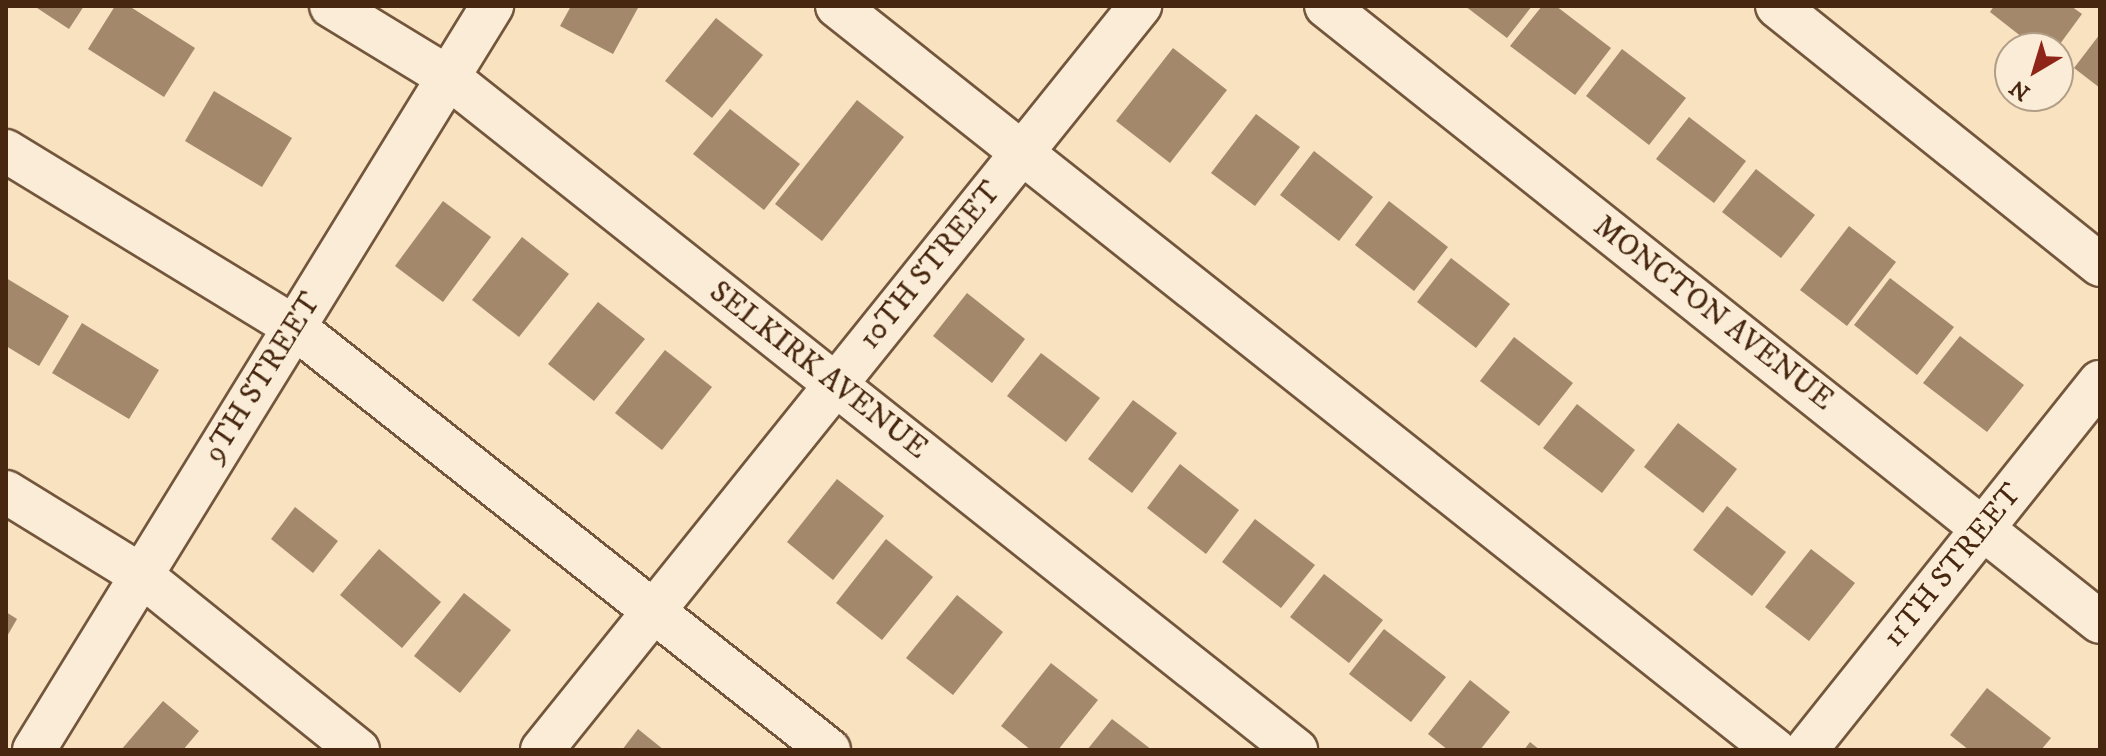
<!DOCTYPE html>
<style>
body{margin:0}
#map{position:relative;width:2106px;height:756px;overflow:hidden;background:#f8e2c0;font-family:"IM FELL DW Pica",serif}
div>[style]{position:absolute}
.building>*{inset:0;background:#a3886c}
.roads{filter:drop-shadow(2px 0 #73563c) drop-shadow(-2px 0 #73563c) drop-shadow(0 2px #73563c) drop-shadow(0 -2px #73563c)}
.minor>*{height:42px;margin:-21px;padding:0 21px;transform-origin:21px;border-radius:21px;background:#faecd6}
span{translate:-50% -50%;white-space:nowrap;text-align:center;line-height:1.15;-webkit-text-stroke:6px #faecd6;paint-order:stroke}
.street-label{font-size:30px;color:#472710}
.frame{position:absolute;inset:0;border:8px solid #472710;pointer-events:none}
.north{position:absolute;left:1994px;top:32px;width:80px;height:80px;box-sizing:border-box;background:#faecd6;border:2px solid #b29d87;border-radius:50%;rotate:218deg;font-size:22px;font-weight:700;line-height:32px;text-align:center;color:#472710}
.north::after{content:'';display:block;margin:auto;width:28px;height:36px;background:#8f2418;clip-path:polygon(50% 0,100% 100%,50% 72%,0 100%)}
</style>
<div id="map">
<div class="building">
<i style="clip-path:polygon(34px 6px,84px 6px,69px 29px)"></i>
<i style="clip-path:polygon(115px 6px,129px 6px,195px 48px,164px 97px,88px 49px)"></i>
<i style="clip-path:polygon(571px 6px,639px 6px,613px 54px,560px 26px)"></i>
<i style="clip-path:polygon(1465px 6px,1532px 6px,1507px 38px)"></i>
<i style="clip-path:polygon(1542px 6px,1556px 6px,1611px 48px,1575px 95px,1510px 46px)"></i>
<i style="clip-path:polygon(1994px 6px,2071px 6px,2082px 14px,2057px 48px,2036px 48px,1990px 12px)"></i>
<i style="clip-path:polygon(716px 18px,763px 55px,712px 118px,665px 81px)"></i>
<i style="clip-path:polygon(2100px 34px,2100px 88px,2074px 68px)"></i>
<i style="clip-path:polygon(1173px 48px,1227px 90px,1170px 163px,1116px 121px)"></i>
<i style="clip-path:polygon(1622px 49px,1686px 98px,1649px 145px,1586px 96px)"></i>
<i style="clip-path:polygon(214px 91px,292px 138px,262px 187px,185px 141px)"></i>
<i style="clip-path:polygon(857px 100px,904px 137px,822px 241px,775px 204px)"></i>
<i style="clip-path:polygon(730px 109px,800px 164px,764px 210px,693px 154px)"></i>
<i style="clip-path:polygon(1256px 114px,1300px 147px,1255px 206px,1211px 173px)"></i>
<i style="clip-path:polygon(1689px 117px,1746px 161px,1714px 203px,1656px 159px)"></i>
<i style="clip-path:polygon(1314px 151px,1373px 197px,1339px 241px,1280px 195px)"></i>
<i style="clip-path:polygon(1756px 169px,1815px 215px,1781px 258px,1722px 212px)"></i>
<i style="clip-path:polygon(443px 201px,491px 237px,443px 302px,395px 266px)"></i>
<i style="clip-path:polygon(1389px 201px,1448px 247px,1414px 291px,1355px 245px)"></i>
<i style="clip-path:polygon(1849px 226px,1896px 262px,1847px 326px,1800px 290px)"></i>
<i style="clip-path:polygon(522px 237px,569px 274px,519px 337px,472px 300px)"></i>
<i style="clip-path:polygon(1451px 258px,1510px 304px,1476px 348px,1417px 302px)"></i>
<i style="clip-path:polygon(6px 278px,69px 316px,39px 366px,6px 346px)"></i>
<i style="clip-path:polygon(1890px 278px,1954px 327px,1917px 375px,1854px 325px)"></i>
<i style="clip-path:polygon(967px 293px,1025px 339px,992px 383px,933px 336px)"></i>
<i style="clip-path:polygon(598px 302px,645px 339px,594px 401px,548px 364px)"></i>
<i style="clip-path:polygon(82px 323px,159px 370px,129px 419px,52px 373px)"></i>
<i style="clip-path:polygon(1960px 336px,2024px 385px,1987px 432px,1923px 383px)"></i>
<i style="clip-path:polygon(1514px 337px,1573px 383px,1539px 426px,1480px 381px)"></i>
<i style="clip-path:polygon(665px 350px,712px 387px,662px 450px,615px 413px)"></i>
<i style="clip-path:polygon(1041px 353px,1100px 398px,1066px 442px,1007px 396px)"></i>
<i style="clip-path:polygon(1133px 400px,1177px 433px,1132px 493px,1088px 459px)"></i>
<i style="clip-path:polygon(1577px 404px,1635px 450px,1602px 493px,1543px 448px)"></i>
<i style="clip-path:polygon(1678px 423px,1737px 469px,1703px 513px,1644px 467px)"></i>
<i style="clip-path:polygon(1180px 464px,1239px 510px,1206px 554px,1147px 508px)"></i>
<i style="clip-path:polygon(837px 479px,884px 516px,833px 580px,787px 542px)"></i>
<i style="clip-path:polygon(1727px 506px,1786px 552px,1752px 596px,1693px 550px)"></i>
<i style="clip-path:polygon(295px 507px,338px 541px,313px 573px,271px 539px)"></i>
<i style="clip-path:polygon(1255px 519px,1315px 565px,1281px 608px,1222px 562px)"></i>
<i style="clip-path:polygon(886px 539px,933px 577px,882px 640px,836px 603px)"></i>
<i style="clip-path:polygon(379px 549px,441px 602px,402px 648px,340px 595px)"></i>
<i style="clip-path:polygon(1811px 549px,1855px 583px,1809px 641px,1765px 607px)"></i>
<i style="clip-path:polygon(1324px 574px,1383px 620px,1349px 663px,1290px 617px)"></i>
<i style="clip-path:polygon(464px 593px,511px 630px,460px 693px,414px 656px)"></i>
<i style="clip-path:polygon(957px 595px,1003px 632px,953px 695px,906px 658px)"></i>
<i style="clip-path:polygon(6px 612px,17px 619px,6px 638px)"></i>
<i style="clip-path:polygon(1384px 629px,1446px 677px,1411px 722px,1349px 674px)"></i>
<i style="clip-path:polygon(1051px 663px,1098px 700px,1058px 750px,1031px 750px,1001px 726px)"></i>
<i style="clip-path:polygon(1470px 680px,1510px 712px,1480px 750px,1448px 750px,1428px 734px)"></i>
<i style="clip-path:polygon(1987px 688px,2051px 738px,2041px 750px,1969px 750px,1950px 735px)"></i>
<i style="clip-path:polygon(163px 701px,199px 731px,183px 750px,121px 750px)"></i>
<i style="clip-path:polygon(1112px 719px,1152px 750px,1087px 750px)"></i>
<i style="clip-path:polygon(638px 729px,664px 750px,622px 750px)"></i>
<i style="clip-path:polygon(1530px 742px,1540px 750px,1524px 750px)"></i>
</div>
<div class="roads">
<div class="minor">
<i style="left:331px;top:6px;width:137px;rotate:31.3deg"></i>
<i style="left:448px;top:77px;width:1083px;rotate:38.44deg"></i>
<i style="left:837px;top:6px;width:1197px;rotate:38.42deg"></i>
<i style="left:1326px;top:6px;width:989px;rotate:38.52deg"></i>
<i style="left:1777px;top:6px;width:414px;rotate:38.7deg"></i>
<i style="left:6px;top:151px;width:338px;rotate:31.4deg"></i>
<i style="left:294px;top:327px;width:682px;rotate:38.33deg"></i>
<i style="left:6px;top:492px;width:158px;rotate:31.6deg"></i>
<i style="left:141px;top:575px;width:279px;rotate:38.9deg"></i>
<i style="left:34px;top:750px;width:874px;rotate:-58.38deg"></i>
<i style="left:542px;top:750px;width:955px;rotate:-51.21deg"></i>
<i style="left:1806px;top:750px;width:471px;rotate:-51.4deg"></i>
</div>
</div>
<div class="street-label">
<span style="left:931px;top:266px;rotate:-51deg">10TH STREET</span>
<span style="left:1713px;top:314px;rotate:38deg">MONCTON AVENUE</span>
<span style="left:818px;top:371px;rotate:38deg">SELKIRK AVENUE</span>
<span style="left:263px;top:378px;rotate:-58deg">9TH STREET</span>
<span style="left:1953px;top:566px;rotate:-51deg">11TH STREET</span>
</div>
<div class="frame"></div>
<div class="north">N</div>
</div>
